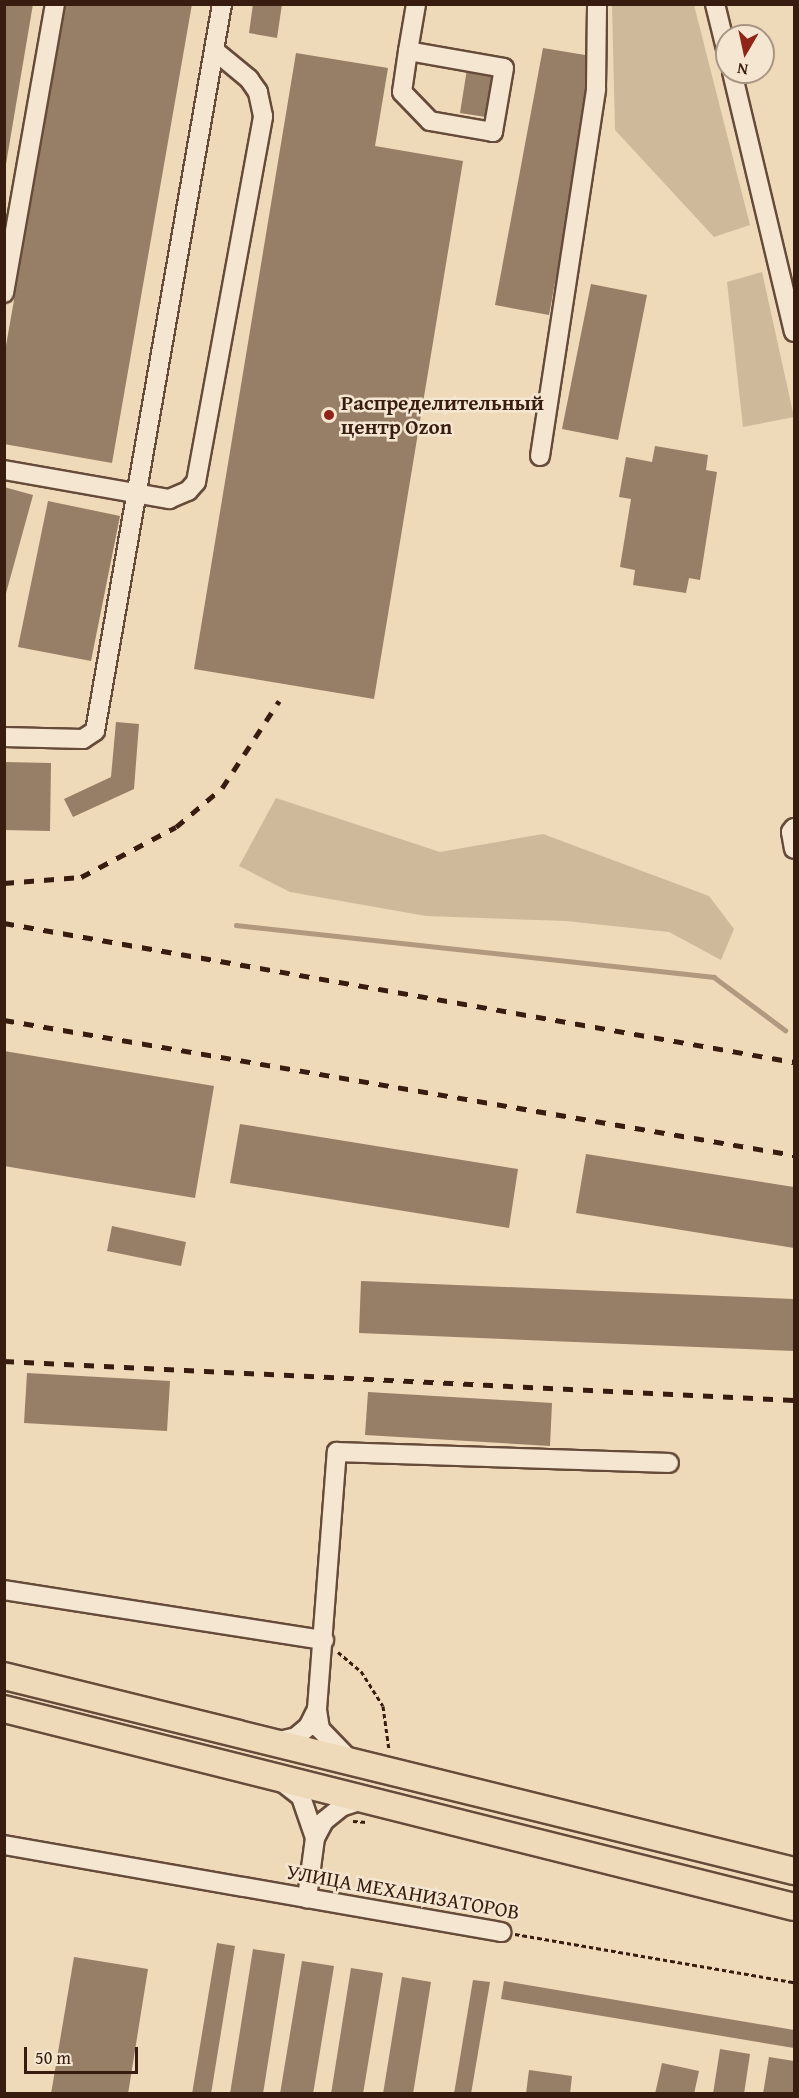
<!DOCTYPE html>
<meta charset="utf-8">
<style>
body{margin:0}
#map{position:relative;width:799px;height:2098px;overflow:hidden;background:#eed9b8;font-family:"Gentium Book Plus",serif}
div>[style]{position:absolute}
.green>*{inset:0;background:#cfb99b}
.stream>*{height:4.5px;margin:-2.25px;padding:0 2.25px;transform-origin:2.25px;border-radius:2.25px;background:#b0997f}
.building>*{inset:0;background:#977e67}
.path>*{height:3px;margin-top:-1.5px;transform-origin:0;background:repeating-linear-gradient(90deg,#391c10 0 4.5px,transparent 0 7.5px)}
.roads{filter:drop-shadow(2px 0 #664b3a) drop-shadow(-2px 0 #664b3a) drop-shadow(0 2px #664b3a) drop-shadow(0 -2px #664b3a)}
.minor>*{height:18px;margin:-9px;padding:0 9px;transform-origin:9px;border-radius:9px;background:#f4e6d1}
.highway>*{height:26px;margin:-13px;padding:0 13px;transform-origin:13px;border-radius:13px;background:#eed9b8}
.rail>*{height:4.5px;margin-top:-2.25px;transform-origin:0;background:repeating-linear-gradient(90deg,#391c10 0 10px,transparent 0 20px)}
.dots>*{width:16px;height:16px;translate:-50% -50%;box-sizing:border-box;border:3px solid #f4e6d1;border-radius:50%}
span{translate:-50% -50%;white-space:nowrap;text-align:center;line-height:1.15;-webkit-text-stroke:5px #f4e6d1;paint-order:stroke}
.poi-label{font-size:21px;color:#391c10;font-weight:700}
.left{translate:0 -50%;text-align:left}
.street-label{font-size:21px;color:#391c10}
.frame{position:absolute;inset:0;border:6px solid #391c10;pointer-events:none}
.north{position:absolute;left:715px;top:24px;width:60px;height:60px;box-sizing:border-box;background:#f4e6d1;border:2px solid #a99584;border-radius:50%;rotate:189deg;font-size:16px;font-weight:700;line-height:24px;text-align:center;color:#391c10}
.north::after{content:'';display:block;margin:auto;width:21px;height:27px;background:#8f2418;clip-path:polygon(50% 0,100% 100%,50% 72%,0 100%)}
.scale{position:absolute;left:24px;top:2047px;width:114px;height:27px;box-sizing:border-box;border:3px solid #391c10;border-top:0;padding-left:8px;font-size:18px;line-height:21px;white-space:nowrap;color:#391c10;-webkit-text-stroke:4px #f4e6d1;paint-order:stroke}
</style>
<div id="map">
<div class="green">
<i style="clip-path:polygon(612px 5px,694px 5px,750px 225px,714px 237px,615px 130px)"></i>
<i style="clip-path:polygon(762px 272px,794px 417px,743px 427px,727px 282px)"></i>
<i style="clip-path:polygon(276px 798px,440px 852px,543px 834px,709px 896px,734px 929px,721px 960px,669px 932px,566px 921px,426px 916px,290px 892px,239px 866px)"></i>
</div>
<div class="stream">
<i style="left:236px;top:925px;width:481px;rotate:6.2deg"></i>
<i style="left:714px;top:977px;width:89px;rotate:36.7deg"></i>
</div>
<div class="building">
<i style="clip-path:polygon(4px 4px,33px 4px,6px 164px,4px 164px)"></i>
<i style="clip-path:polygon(66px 4px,192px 4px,112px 463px,4px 444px,4px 357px)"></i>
<i style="clip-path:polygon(253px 4px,282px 4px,277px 38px,249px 33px)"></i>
<i style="clip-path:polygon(543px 48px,597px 57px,549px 315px,495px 305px)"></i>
<i style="clip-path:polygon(296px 53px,388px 68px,375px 146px,463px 161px,374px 699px,194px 669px)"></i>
<i style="clip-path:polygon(467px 69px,493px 73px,486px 117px,460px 113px)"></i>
<i style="clip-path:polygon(591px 284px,647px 295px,618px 440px,562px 429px)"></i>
<i style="clip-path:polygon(655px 446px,708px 455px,706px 470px,717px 472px,700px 580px,689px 578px,686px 593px,633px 585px,635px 570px,620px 567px,631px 499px,619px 497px,626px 457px,652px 462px)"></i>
<i style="clip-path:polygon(4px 487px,33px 495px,5px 597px,4px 597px)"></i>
<i style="clip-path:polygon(48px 501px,120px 516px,91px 661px,18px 647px)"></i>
<i style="clip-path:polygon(116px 722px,139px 724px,134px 789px,73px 817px,64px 799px,111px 777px)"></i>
<i style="clip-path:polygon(4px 762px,51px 763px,50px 831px,4px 830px)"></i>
<i style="clip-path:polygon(4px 1051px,214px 1086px,195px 1198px,4px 1166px)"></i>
<i style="clip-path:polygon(240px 1124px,518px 1169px,509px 1228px,230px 1183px)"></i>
<i style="clip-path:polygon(586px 1154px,794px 1187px,794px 1248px,576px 1213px)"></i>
<i style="clip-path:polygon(112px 1226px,186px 1242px,181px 1266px,107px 1251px)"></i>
<i style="clip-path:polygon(361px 1281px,794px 1299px,794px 1351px,359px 1333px)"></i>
<i style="clip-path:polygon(27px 1373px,170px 1381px,167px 1431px,24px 1423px)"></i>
<i style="clip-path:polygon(368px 1392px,552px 1403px,550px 1446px,365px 1435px)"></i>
<i style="clip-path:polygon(217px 1943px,235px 1946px,211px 2094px,192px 2094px)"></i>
<i style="clip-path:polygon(253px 1949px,285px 1954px,263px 2094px,230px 2094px)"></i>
<i style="clip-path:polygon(74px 1957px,148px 1969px,128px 2094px,51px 2094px)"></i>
<i style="clip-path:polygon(302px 1961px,334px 1966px,313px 2094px,280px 2094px)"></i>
<i style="clip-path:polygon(351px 1968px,383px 1973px,363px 2094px,331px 2094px)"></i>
<i style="clip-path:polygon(402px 1977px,431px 1982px,413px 2094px,383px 2094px)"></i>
<i style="clip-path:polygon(473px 1980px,490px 1982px,471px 2094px,454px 2094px)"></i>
<i style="clip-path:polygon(504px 1981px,794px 2030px,794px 2048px,501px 1999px)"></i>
<i style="clip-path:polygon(720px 2049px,750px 2054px,744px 2094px,713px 2094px)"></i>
<i style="clip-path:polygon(769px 2057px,794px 2061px,794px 2094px,763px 2094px)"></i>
<i style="clip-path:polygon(662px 2063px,699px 2071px,694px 2094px,655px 2094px)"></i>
<i style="clip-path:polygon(529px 2070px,572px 2076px,570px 2094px,526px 2094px)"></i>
</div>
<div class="path">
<i style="left:338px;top:1652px;width:30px;rotate:40deg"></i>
<i style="left:361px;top:1671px;width:41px;rotate:57.8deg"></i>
<i style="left:383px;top:1706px;width:44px;rotate:82.2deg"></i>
<i style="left:353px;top:1821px;width:14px;rotate:4deg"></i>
<i style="left:515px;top:1934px;width:283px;rotate:9.8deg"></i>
</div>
<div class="roads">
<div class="minor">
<i style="left:715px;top:4px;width:50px;rotate:76.2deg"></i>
<i style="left:408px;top:51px;width:97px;rotate:10deg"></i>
<i style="left:504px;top:68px;width:65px;rotate:99.8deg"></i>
<i style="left:493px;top:132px;width:64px;rotate:-170.1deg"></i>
<i style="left:430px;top:121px;width:40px;rotate:-134deg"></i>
<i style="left:402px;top:92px;width:41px;rotate:-81.7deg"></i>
<i style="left:408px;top:51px;width:48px;rotate:-80.3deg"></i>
<i style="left:732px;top:72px;width:267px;rotate:76.6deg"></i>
<i style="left:4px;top:293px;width:293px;rotate:-80deg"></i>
<i style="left:540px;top:456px;width:372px;rotate:-81.3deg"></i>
<i style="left:596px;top:88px;width:84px;rotate:-89.3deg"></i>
<i style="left:4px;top:470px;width:168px;rotate:10deg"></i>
<i style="left:169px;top:499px;width:21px;rotate:-23deg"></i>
<i style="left:188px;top:491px;width:12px;rotate:-48deg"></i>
<i style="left:196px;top:482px;width:372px;rotate:-79.6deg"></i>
<i style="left:263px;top:116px;width:25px;rotate:-102deg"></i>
<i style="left:258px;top:92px;width:16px;rotate:-125deg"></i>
<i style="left:249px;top:79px;width:45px;rotate:-140.4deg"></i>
<i style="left:4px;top:737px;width:79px;rotate:1.5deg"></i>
<i style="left:83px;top:739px;width:14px;rotate:-34deg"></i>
<i style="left:95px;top:731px;width:738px;rotate:-80.09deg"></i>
<i style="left:794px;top:828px;width:5px;rotate:127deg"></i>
<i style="left:791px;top:832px;width:17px;rotate:80deg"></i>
<i style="left:4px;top:1590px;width:324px;rotate:8.9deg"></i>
<i style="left:275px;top:1742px;width:22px;rotate:-13deg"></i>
<i style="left:296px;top:1737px;width:16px;rotate:-40deg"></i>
<i style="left:308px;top:1727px;width:20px;rotate:-63deg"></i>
<i style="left:348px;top:1758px;width:40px;rotate:-134deg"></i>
<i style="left:320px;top:1729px;width:20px;rotate:-99deg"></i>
<i style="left:317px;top:1709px;width:258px;rotate:-85.6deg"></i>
<i style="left:337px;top:1452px;width:332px;rotate:1.9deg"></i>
<i style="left:282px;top:1782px;width:24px;rotate:38deg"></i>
<i style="left:301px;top:1797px;width:43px;rotate:71.1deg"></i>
<i style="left:315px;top:1838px;width:61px;rotate:97.6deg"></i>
<i style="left:315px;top:1838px;width:19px;rotate:-62deg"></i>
<i style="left:324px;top:1821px;width:22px;rotate:-39deg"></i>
<i style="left:341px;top:1807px;width:25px;rotate:-18deg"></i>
<i style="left:4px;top:1845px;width:505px;rotate:9.93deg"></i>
</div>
<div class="highway">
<i style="left:4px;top:1676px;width:814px;rotate:13.87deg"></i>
<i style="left:4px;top:1709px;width:814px;rotate:14.07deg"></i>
</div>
</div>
<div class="rail">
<i style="left:4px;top:883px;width:77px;rotate:-4.5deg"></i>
<i style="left:81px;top:877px;width:107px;rotate:-27.8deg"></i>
<i style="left:176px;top:827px;width:60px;rotate:-40.3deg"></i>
<i style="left:222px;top:788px;width:104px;rotate:-56.8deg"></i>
<i style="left:4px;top:923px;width:802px;rotate:9.98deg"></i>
<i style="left:4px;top:1020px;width:801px;rotate:9.7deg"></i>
<i style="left:4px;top:1361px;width:791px;rotate:2.83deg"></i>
</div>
<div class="dots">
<i style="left:329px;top:415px;background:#8f2418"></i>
</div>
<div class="poi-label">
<span class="left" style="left:341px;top:415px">Распределительный<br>центр Ozon</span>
</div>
<div class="street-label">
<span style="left:403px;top:1892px;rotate:10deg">УЛИЦА МЕХАНИЗАТОРОВ</span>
</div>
<div class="frame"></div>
<div class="north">N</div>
<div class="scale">50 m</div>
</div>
